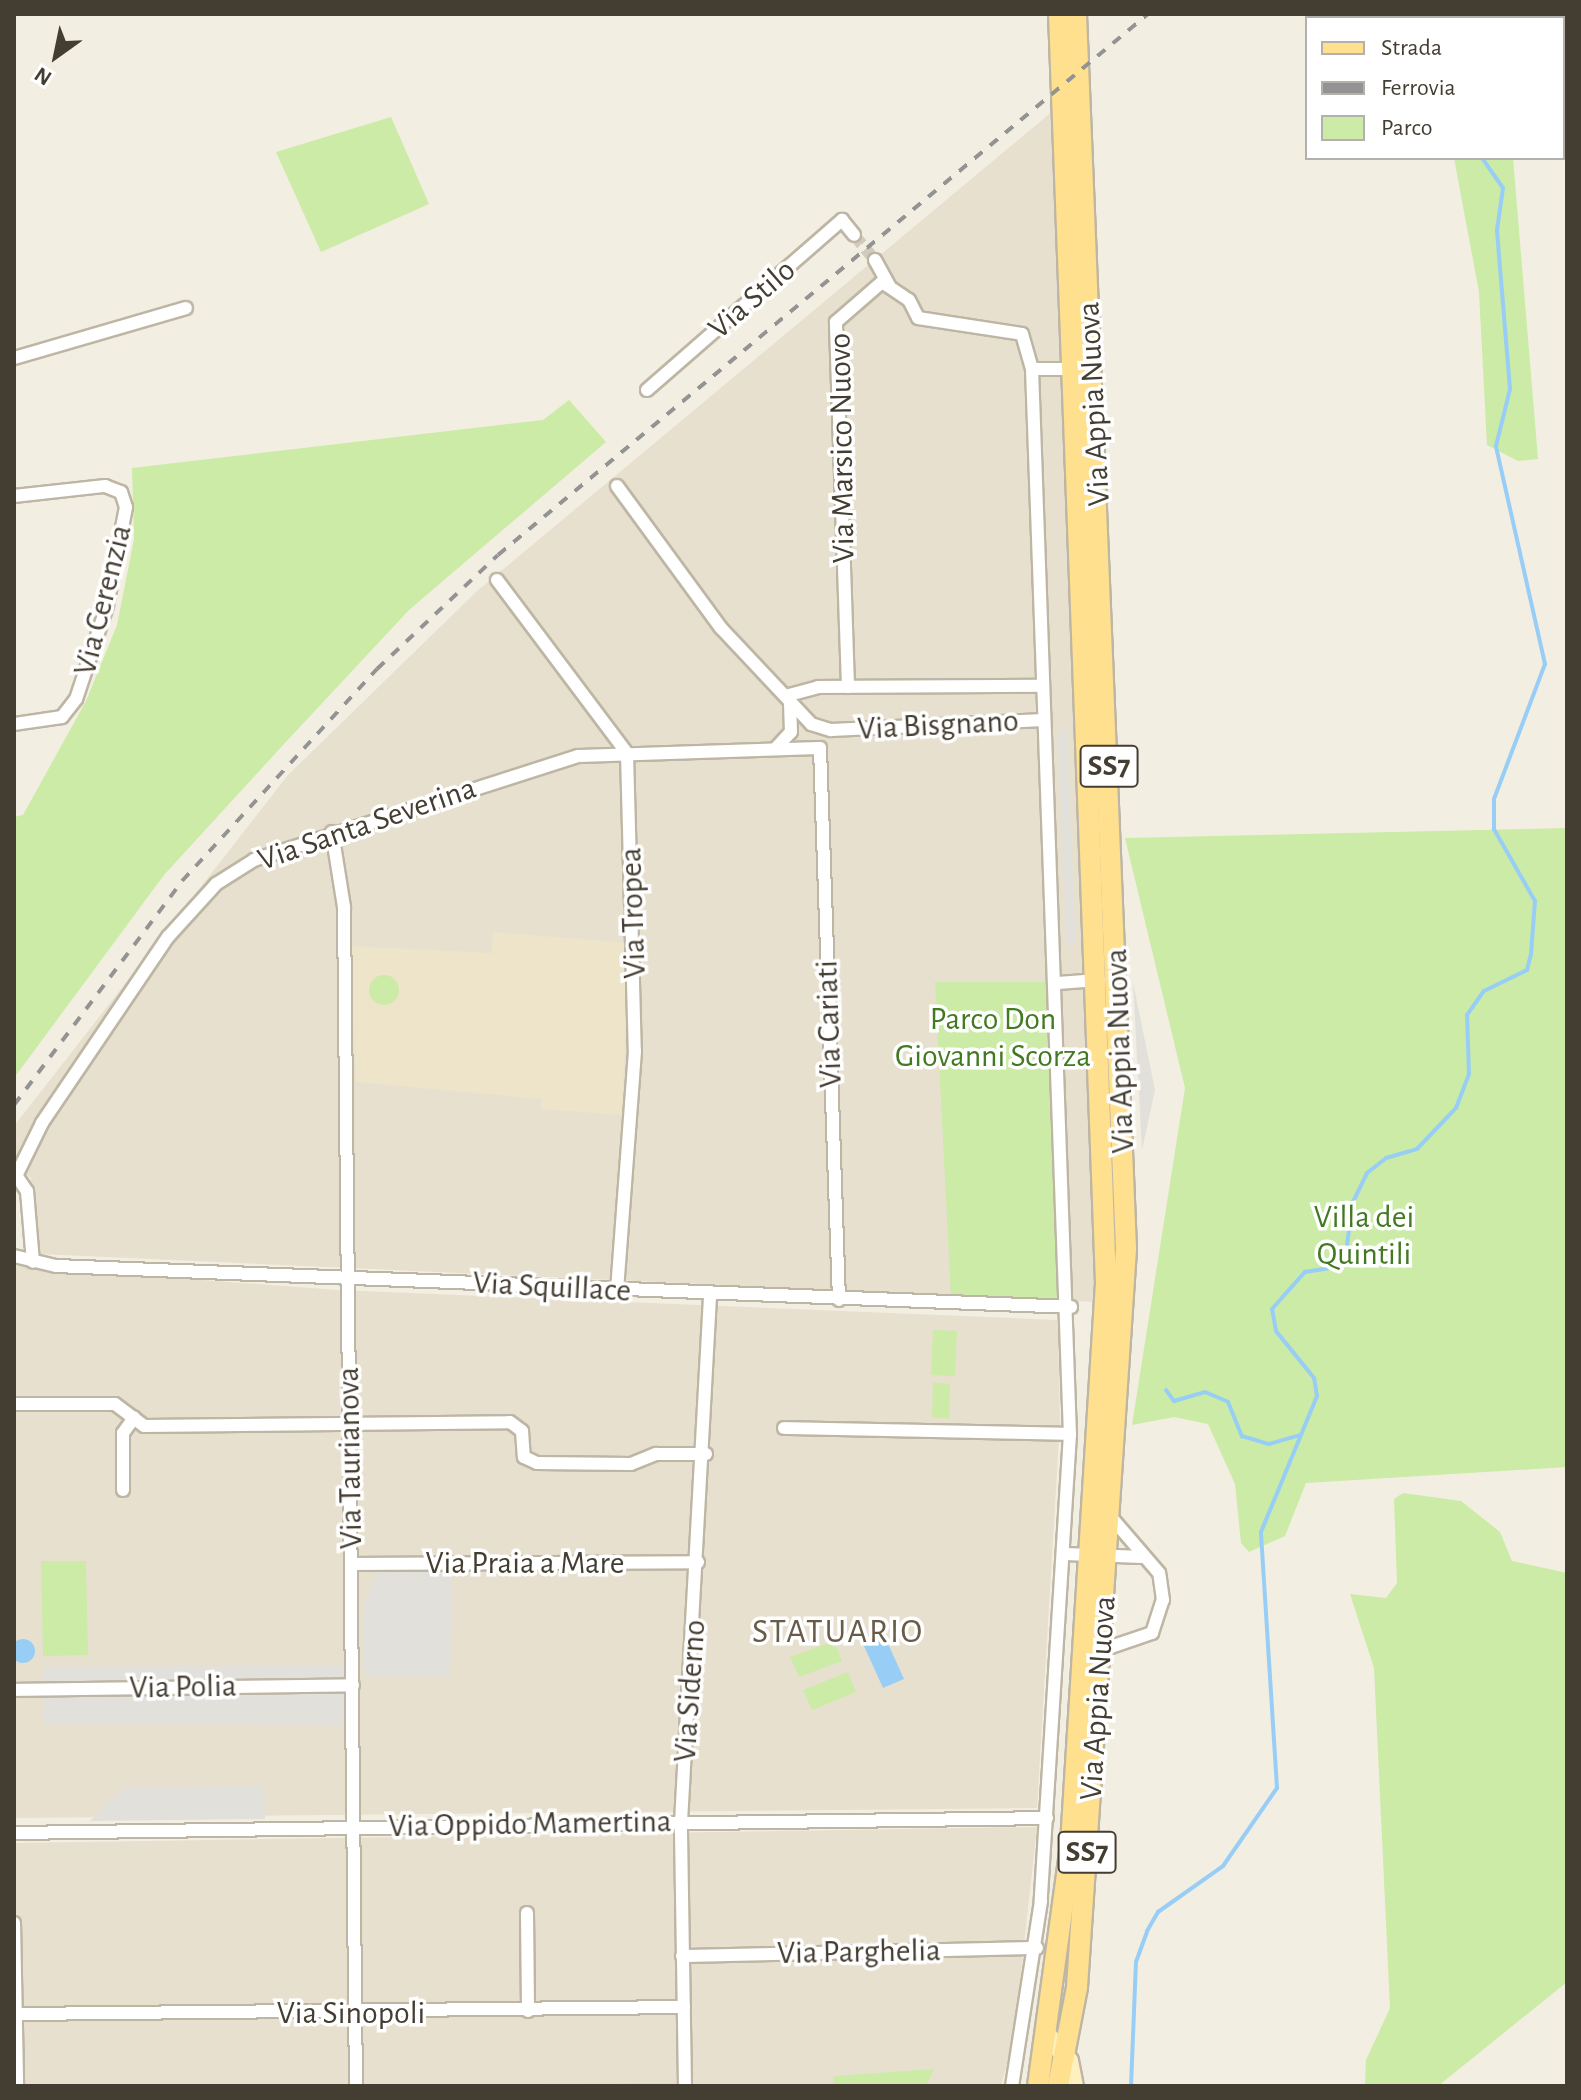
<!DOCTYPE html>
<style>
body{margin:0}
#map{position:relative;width:1581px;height:2100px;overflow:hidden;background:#f3eee2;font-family:"Alegreya Sans",sans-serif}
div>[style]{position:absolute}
.residential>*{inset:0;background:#e7e0cf}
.education>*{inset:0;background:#ede4ca}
.green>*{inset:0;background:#cbeba6}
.round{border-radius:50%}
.parking>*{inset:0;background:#e2e0db}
.water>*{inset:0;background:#98cef6}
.stream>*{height:4px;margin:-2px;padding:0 2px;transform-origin:2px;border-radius:2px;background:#98cef6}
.minor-tunnel>*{height:12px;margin-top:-6px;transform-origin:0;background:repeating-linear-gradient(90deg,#d0cbbf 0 12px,transparent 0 18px)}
.roads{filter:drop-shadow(2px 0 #beb6a4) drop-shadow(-2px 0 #beb6a4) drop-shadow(0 2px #beb6a4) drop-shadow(0 -2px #beb6a4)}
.minor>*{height:12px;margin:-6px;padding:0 6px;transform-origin:6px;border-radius:6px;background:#fff}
.secondary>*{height:18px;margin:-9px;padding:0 9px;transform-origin:9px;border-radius:9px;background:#fff0c0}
.primary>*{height:20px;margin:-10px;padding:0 10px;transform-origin:10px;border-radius:10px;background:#ffe08f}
.rail>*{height:4px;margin-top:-2px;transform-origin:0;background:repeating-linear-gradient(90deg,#939393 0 10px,transparent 0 20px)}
span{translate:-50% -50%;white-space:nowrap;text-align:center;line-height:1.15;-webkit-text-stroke:7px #fff;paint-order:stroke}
.shield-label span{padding:2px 6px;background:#fff;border:2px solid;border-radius:6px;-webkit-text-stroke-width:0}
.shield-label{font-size:30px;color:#443d32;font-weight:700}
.street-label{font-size:32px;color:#443d32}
.park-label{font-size:32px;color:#427a21}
.neighbourhood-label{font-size:34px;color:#685c48;letter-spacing:2px}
.frame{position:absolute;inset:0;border:16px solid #443d32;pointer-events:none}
.legend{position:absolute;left:1305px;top:16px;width:260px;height:144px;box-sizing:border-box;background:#fff;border:2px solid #b4b1ad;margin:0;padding:10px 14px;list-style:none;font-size:24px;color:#443d32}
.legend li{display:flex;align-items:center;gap:16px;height:40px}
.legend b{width:40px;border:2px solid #b4b1ad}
.north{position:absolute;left:16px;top:16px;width:80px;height:80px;-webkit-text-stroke:6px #fff;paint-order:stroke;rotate:213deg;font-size:22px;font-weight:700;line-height:32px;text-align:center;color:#443d32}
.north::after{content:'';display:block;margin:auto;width:28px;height:36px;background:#443d32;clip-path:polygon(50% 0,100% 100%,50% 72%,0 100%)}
</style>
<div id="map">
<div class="residential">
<i style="clip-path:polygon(1054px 110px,1098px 1302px,40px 1254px,31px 1178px,14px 1166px,14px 1126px,288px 775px,477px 591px)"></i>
<i style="clip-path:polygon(14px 1266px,338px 1290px,1058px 1320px,1060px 1422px,1037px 1808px,14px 1818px)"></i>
<i style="clip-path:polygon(1037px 1827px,1014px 2036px,1001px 2086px,14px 2086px,14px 1843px)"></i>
</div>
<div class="education">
<i style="clip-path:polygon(493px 932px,629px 943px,622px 1115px,541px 1109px,541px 1099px,356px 1082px,350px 946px,492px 953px)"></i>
</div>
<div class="green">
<i style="clip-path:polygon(1454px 14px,1567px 14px,1567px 54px,1563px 18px,1441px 18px)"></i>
<i style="clip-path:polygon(391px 117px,429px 204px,321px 252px,276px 152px)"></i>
<i style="clip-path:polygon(1454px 158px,1513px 158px,1538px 459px,1518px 461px,1487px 445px,1479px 292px)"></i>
<i style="clip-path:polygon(569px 400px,606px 442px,409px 610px,284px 744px,164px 875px,14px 1078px,14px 817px,23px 815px,86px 701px,117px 625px,134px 539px,132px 468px,543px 420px)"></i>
<i style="clip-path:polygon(1567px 828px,1567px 1467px,1306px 1483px,1285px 1536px,1249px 1552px,1241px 1543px,1235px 1484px,1208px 1424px,1174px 1417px,1132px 1425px,1185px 1088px,1125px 838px)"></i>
<i class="round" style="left:369px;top:975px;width:30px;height:30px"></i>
<i style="clip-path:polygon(935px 982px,1047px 982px,1059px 1302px,951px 1297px)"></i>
<i style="clip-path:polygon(933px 1330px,957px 1331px,955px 1376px,931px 1375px)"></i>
<i style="clip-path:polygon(933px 1382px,950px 1384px,949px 1419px,932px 1417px)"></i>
<i style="clip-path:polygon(1403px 1493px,1461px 1501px,1500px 1532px,1512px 1561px,1567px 1573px,1567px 1982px,1438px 2086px,1365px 2086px,1366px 2060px,1390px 2008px,1374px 1668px,1350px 1594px,1386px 1598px,1397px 1583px,1394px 1499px)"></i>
<i style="clip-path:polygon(41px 1561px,86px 1561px,88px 1655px,43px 1656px)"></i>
<i style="clip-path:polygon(834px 1641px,842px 1661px,799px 1677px,790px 1657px)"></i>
<i style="clip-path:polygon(848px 1672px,856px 1692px,812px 1710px,803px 1690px)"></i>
<i style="clip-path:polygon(934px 2069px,926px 2086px,834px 2086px,833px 2076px)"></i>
<i style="clip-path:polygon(678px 2083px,678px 2086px,536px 2084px)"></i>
</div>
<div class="parking">
<i style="clip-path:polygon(1066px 727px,1076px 943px,1067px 946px,1058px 733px)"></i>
<i style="clip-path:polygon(1133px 982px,1155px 1090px,1142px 1150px)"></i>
<i style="clip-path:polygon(377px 1570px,452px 1570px,450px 1676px,363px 1676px,363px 1610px)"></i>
<i style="clip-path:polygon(346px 1665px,349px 1725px,43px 1724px,43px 1667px)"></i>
<i style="clip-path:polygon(264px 1786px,265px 1819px,90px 1821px,123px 1788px)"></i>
</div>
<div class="water">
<i style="clip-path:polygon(885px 1637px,904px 1679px,883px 1688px,864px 1646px)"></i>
<i class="round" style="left:11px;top:1639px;width:24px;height:24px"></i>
</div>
<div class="stream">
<i style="left:1509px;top:18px;width:4px;rotate:-76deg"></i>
<i style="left:1166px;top:1390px;width:14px;rotate:54deg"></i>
<i style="left:1174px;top:1401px;width:32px;rotate:-16deg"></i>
<i style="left:1205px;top:1392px;width:25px;rotate:23deg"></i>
<i style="left:1228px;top:1402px;width:37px;rotate:68deg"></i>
<i style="left:1242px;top:1436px;width:28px;rotate:17deg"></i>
<i style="left:1269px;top:1444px;width:32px;rotate:-16deg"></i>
<i style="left:1131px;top:2086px;width:124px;rotate:-87.7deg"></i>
<i style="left:1136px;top:1962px;width:33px;rotate:-70deg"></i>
<i style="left:1147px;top:1931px;width:22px;rotate:-60deg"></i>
<i style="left:1158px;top:1912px;width:80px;rotate:-35.3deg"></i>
<i style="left:1223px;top:1866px;width:95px;rotate:-55.3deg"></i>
<i style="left:1277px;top:1788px;width:256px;rotate:-93.6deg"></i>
<i style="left:1261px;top:1532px;width:147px;rotate:-67.6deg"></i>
<i style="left:1317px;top:1396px;width:18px;rotate:-99deg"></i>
<i style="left:1314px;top:1378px;width:60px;rotate:-129deg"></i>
<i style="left:1276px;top:1331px;width:22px;rotate:-100deg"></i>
<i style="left:1272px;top:1309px;width:50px;rotate:-48.3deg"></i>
<i style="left:1305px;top:1272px;width:39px;rotate:-9deg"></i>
<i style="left:1344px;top:1266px;width:65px;rotate:-82deg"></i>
<i style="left:1353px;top:1202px;width:32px;rotate:-64deg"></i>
<i style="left:1367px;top:1173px;width:24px;rotate:-38deg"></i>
<i style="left:1386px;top:1158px;width:32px;rotate:-16deg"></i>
<i style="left:1417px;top:1149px;width:57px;rotate:-46.4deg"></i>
<i style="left:1456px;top:1108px;width:36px;rotate:-69deg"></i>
<i style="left:1469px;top:1074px;width:59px;rotate:-91.9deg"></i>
<i style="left:1467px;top:1015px;width:29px;rotate:-55deg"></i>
<i style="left:1484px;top:991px;width:48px;rotate:-26deg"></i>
<i style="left:1527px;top:970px;width:16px;rotate:-76deg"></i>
<i style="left:1531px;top:954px;width:53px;rotate:-85.7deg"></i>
<i style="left:1535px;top:901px;width:83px;rotate:-119.7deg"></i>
<i style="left:1494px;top:829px;width:30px;rotate:-90deg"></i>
<i style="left:1494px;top:799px;width:144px;rotate:-69.3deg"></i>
<i style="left:1545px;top:664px;width:223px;rotate:-102.7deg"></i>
<i style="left:1496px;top:446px;width:59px;rotate:-76.2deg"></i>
<i style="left:1510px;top:389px;width:160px;rotate:-94.7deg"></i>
<i style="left:1497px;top:230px;width:42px;rotate:-81.9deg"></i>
<i style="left:1503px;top:188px;width:37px;rotate:-125deg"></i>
</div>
<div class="minor-tunnel">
<i style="left:854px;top:235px;width:33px;rotate:50deg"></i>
</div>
<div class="roads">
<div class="minor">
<i style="left:875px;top:260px;width:29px;rotate:61deg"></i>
<i style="left:14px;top:358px;width:179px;rotate:-16.2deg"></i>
<i style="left:1032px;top:369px;width:43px"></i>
<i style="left:647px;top:390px;width:259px;rotate:-41.1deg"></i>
<i style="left:842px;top:220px;width:19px;rotate:51deg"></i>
<i style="left:617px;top:486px;width:176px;rotate:53.8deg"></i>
<i style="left:721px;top:628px;width:132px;rotate:46.8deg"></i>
<i style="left:811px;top:724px;width:21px;rotate:17deg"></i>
<i style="left:831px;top:730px;width:213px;rotate:-2.7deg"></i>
<i style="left:14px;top:496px;width:92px;rotate:-6.3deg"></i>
<i style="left:105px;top:486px;width:17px;rotate:21deg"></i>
<i style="left:121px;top:492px;width:16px;rotate:72deg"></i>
<i style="left:126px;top:507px;width:101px;rotate:100.9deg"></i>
<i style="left:107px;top:606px;width:98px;rotate:108.4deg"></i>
<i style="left:76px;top:699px;width:23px;rotate:128deg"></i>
<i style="left:62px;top:717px;width:49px;rotate:171.7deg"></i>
<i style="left:497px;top:580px;width:216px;rotate:53.1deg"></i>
<i style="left:627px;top:753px;width:298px;rotate:88.5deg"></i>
<i style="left:635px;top:1051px;width:240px;rotate:94.3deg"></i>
<i style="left:848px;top:687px;width:365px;rotate:-91.9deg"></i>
<i style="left:836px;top:322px;width:61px;rotate:-41deg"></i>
<i style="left:882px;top:282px;width:32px;rotate:34deg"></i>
<i style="left:909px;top:300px;width:20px;rotate:63deg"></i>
<i style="left:918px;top:318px;width:105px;rotate:8.7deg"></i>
<i style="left:1022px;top:334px;width:36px;rotate:74deg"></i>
<i style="left:1032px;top:369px;width:1066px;rotate:87.96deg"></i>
<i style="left:1070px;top:1434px;width:468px;rotate:93.6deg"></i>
<i style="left:1041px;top:1901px;width:187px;rotate:98.9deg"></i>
<i style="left:789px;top:695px;width:30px;rotate:-15deg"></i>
<i style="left:818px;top:687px;width:223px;rotate:-0.3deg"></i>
<i style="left:820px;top:748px;width:552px;rotate:88.03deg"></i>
<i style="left:775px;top:749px;width:23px;rotate:-47deg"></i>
<i style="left:791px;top:732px;width:33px;rotate:-92deg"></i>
<i style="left:332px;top:832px;width:76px;rotate:80.9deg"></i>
<i style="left:344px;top:907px;width:1179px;rotate:89.42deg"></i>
<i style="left:1057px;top:983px;width:42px;rotate:-4.1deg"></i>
<i style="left:14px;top:1172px;width:23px;rotate:56deg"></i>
<i style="left:27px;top:1191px;width:71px;rotate:85.2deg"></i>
<i style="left:14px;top:1180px;width:64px;rotate:-63.8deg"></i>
<i style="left:42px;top:1123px;width:225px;rotate:-55.9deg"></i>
<i style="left:168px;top:937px;width:72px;rotate:-47.8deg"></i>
<i style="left:216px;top:884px;width:45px;rotate:-32.3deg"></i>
<i style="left:254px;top:860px;width:340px;rotate:-17.8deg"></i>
<i style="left:578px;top:756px;width:242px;rotate:-1.9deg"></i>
<i style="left:14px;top:1256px;width:43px;rotate:13.4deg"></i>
<i style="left:56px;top:1266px;width:1016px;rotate:2.31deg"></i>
<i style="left:14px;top:1404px;width:101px"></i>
<i style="left:115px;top:1404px;width:36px;rotate:37deg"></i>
<i style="left:144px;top:1426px;width:366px;rotate:-0.6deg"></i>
<i style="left:510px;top:1422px;width:15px;rotate:37deg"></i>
<i style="left:522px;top:1431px;width:26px;rotate:86deg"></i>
<i style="left:524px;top:1457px;width:14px;rotate:25deg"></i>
<i style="left:537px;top:1463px;width:94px;rotate:0.6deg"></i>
<i style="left:631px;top:1464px;width:27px;rotate:-22deg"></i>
<i style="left:656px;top:1454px;width:50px"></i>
<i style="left:784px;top:1428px;width:286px;rotate:1.2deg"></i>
<i style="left:123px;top:1490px;width:57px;rotate:-90deg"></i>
<i style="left:123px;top:1433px;width:19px;rotate:-54deg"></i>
<i style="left:1065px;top:1554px;width:77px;rotate:2.2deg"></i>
<i style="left:351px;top:1564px;width:347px;rotate:-0.3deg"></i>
<i style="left:1102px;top:1650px;width:53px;rotate:-18.8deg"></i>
<i style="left:1152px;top:1633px;width:35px;rotate:-72deg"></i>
<i style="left:1163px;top:1600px;width:27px;rotate:-98deg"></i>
<i style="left:1159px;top:1573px;width:74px;rotate:-130.6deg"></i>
<i style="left:14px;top:1690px;width:339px;rotate:-0.8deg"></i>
<i style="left:14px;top:1833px;width:1033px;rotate:-0.83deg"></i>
<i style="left:527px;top:1913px;width:98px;rotate:89.4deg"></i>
<i style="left:14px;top:1923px;width:163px;rotate:88.9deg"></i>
<i style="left:682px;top:1956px;width:355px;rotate:-1.3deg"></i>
<i style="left:18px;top:2014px;width:666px;rotate:-0.6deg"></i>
<i style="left:685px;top:2086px;width:264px;rotate:-90.9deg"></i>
<i style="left:681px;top:1822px;width:527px;rotate:-86.84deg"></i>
</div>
<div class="secondary">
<i style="left:1049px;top:2037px;width:31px;rotate:50deg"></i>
<i style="left:1069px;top:2061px;width:25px;rotate:79deg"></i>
</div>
<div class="primary">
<i style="left:1038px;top:2086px;width:244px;rotate:-82.2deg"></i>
<i style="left:1071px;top:1844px;width:562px;rotate:-86.43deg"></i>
<i style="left:1106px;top:1283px;width:1270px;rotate:-92.12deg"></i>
<i style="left:1058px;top:2086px;width:101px;rotate:-79.1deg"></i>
<i style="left:1077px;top:1987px;width:740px;rotate:-86.2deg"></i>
<i style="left:1126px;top:1249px;width:1236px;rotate:-92.32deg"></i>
</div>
</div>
<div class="rail">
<i style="left:14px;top:1105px;width:280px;rotate:-53.1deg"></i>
<i style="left:182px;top:881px;width:288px;rotate:-47.4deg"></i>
<i style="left:377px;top:669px;width:166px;rotate:-43.3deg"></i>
<i style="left:498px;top:555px;width:846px;rotate:-39.77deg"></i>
</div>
<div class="shield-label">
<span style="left:1109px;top:766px">SS7</span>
<span style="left:1087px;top:1852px">SS7</span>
</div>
<div class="street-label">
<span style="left:752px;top:299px;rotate:-41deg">Via Stilo</span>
<span style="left:1094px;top:404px;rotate:-93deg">Via Appia Nuova</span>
<span style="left:842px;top:448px;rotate:-91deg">Via Marsico Nuovo</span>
<span style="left:103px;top:600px;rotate:-76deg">Via Cerenzia</span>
<span style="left:938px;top:725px;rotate:-3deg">Via Bisgnano</span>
<span style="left:367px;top:824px;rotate:-19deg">Via Santa Severina</span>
<span style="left:633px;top:913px;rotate:-92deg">Via Tropea</span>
<span style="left:829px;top:1024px;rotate:-92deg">Via Cariati</span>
<span style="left:1120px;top:1051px;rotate:-92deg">Via Appia Nuova</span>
<span style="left:552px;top:1287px;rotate:3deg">Via Squillace</span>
<span style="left:350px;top:1458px;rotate:-91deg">Via Taurianova</span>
<span style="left:525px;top:1563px">Via Praia a Mare</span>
<span style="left:183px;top:1687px;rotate:-1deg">Via Polia</span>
<span style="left:690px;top:1691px;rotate:-86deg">Via Siderno</span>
<span style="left:1098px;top:1698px;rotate:-86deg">Via Appia Nuova</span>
<span style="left:530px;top:1824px;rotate:-1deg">Via Oppido Mamertina</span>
<span style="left:859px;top:1952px;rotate:-1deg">Via Parghelia</span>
<span style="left:351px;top:2013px">Via Sinopoli</span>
</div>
<div class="park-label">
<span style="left:993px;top:1038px">Parco Don<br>Giovanni Scorza</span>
<span style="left:1364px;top:1236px">Villa dei<br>Quintili</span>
</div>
<div class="neighbourhood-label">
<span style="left:838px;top:1633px">STATUARIO</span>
</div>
<div class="frame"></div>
<ul class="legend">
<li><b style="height:10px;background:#ffe08f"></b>Strada</li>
<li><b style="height:10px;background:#939393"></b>Ferrovia</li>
<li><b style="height:22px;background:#cbeba6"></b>Parco</li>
</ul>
<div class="north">N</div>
</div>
